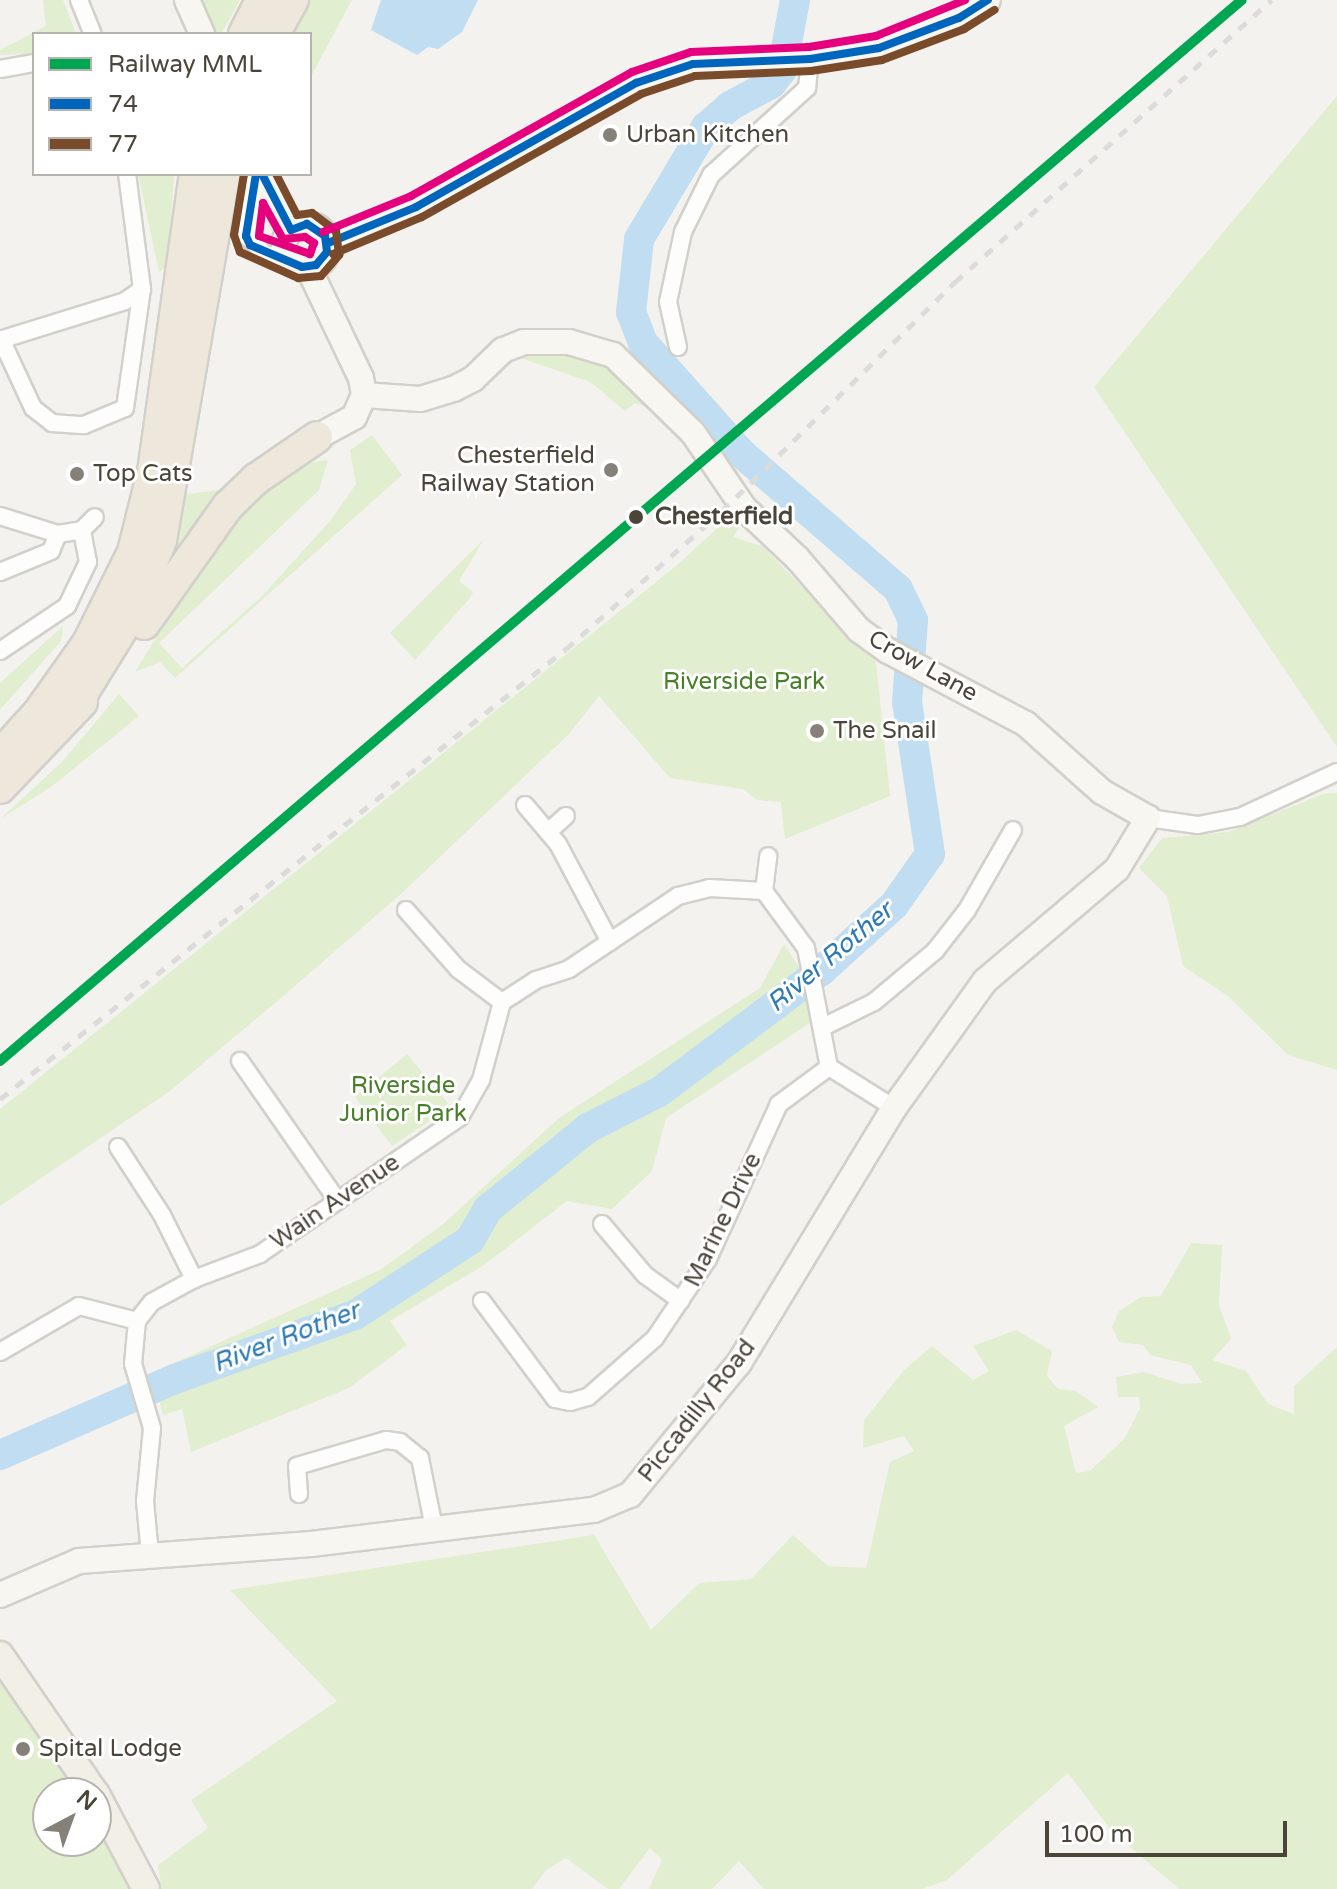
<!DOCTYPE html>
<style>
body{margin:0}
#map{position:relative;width:1337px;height:1889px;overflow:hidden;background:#f4f2ee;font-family:"Varela Round",sans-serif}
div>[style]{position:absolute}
.green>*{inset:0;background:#e1eecf}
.water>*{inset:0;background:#c0ddf1}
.river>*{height:30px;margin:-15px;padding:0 15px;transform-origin:15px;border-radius:15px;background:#c0ddf1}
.roads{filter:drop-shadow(2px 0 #d2d0cb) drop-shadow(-2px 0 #d2d0cb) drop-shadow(0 2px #d2d0cb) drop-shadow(0 -2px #d2d0cb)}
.street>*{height:16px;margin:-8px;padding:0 8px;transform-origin:8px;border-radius:8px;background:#fdfdfc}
.secondary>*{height:24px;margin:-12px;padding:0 12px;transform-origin:12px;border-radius:12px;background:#f7f6f1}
.secondary>.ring{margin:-12px;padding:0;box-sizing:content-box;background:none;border:24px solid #f7f6f1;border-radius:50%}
.primary>*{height:26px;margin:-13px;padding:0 13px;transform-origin:13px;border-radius:13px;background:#f2efe6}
.highway>*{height:30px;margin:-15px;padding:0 15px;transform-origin:15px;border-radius:15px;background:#ede8db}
.rail>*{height:5px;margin-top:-2.5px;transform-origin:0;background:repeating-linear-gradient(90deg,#dbdbda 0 10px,transparent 0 20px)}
.bus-1>*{height:8px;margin:-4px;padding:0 4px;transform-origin:4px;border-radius:4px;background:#0065bd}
.bus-2>*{height:8px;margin:-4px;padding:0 4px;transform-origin:4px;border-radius:4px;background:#7a4b2a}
.bus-3>*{height:8px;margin:-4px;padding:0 4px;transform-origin:4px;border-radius:4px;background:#e5007d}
.rail-1>*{height:10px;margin:-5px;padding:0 5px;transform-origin:5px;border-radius:5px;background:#00a651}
.dots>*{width:22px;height:22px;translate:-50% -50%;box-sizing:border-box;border:4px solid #fff;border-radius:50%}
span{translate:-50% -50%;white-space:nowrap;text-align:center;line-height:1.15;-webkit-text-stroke:6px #fff;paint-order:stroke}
.poi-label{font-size:24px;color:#4b4439}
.left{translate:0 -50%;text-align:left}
.right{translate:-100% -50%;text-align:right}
.stop-label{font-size:24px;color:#4b4439;font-weight:700}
.street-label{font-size:24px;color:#4b4439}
.park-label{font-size:24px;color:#4a7f2a}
.water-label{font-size:26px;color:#2e7ab2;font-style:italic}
.legend{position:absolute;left:32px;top:32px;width:280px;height:144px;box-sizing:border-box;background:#fff;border:2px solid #b7b4b0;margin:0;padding:10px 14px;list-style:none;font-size:24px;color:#4b4439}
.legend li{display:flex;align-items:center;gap:16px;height:40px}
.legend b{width:40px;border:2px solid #b7b4b0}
.north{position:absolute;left:32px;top:1777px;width:80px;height:80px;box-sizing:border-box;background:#fff;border:2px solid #b7b4b0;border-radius:50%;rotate:41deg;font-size:22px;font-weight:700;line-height:32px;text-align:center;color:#4b4439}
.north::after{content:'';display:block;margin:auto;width:28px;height:36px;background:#868178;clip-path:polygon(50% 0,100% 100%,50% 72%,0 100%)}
.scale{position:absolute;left:1045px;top:1821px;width:242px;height:36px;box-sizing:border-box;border:4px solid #4b4439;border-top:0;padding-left:10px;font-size:24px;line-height:28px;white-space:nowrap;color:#4b4439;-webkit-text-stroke:6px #fff;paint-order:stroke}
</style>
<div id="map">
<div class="green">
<i style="clip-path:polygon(43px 0,63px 0,76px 34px,34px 34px,34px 54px,0 55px,0 50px,46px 26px)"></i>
<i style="clip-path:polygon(201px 0,240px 0,221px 34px,215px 34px)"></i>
<i style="clip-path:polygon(306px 0,352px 0,310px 78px,310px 34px,285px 34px)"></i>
<i style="clip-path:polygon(1337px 96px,1337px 747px,1094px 387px)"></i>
<i style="clip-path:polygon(138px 174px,174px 174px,168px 266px,159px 272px)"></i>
<i style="clip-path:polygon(515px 349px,593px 356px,684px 437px,648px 407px,635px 403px,625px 411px,590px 382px,518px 357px)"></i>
<i style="clip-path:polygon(372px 435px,402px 475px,175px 678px,160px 662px,135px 672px,223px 529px,265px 488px,301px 464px,328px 460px,319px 490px,159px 643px,182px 668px,263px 595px,331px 520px,356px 484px,350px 450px)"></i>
<i style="clip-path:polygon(244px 479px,158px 591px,180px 495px,218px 490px)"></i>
<i style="clip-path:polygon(737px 510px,744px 520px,733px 537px,762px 546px,876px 662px,890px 796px,785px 839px,781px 802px,757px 800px,743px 789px,670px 778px,599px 696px,569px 734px,402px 893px,288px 992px,170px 1091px,0 1206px,0 1109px,676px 566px)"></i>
<i style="clip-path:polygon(484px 539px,459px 581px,473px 592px,470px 598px,415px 660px,390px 633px)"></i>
<i style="clip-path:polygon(63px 626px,61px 641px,0 710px,0 683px)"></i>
<i style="clip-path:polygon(119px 694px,139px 716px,51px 787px,0 819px,62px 762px)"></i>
<i style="clip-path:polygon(1337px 793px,1337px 1070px,1288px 1055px,1228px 996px,1183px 966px,1167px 896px,1139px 868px,1162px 838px,1229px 832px,1323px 794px)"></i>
<i style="clip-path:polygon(784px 944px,803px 973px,816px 1019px,666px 1118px,652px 1171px,612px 1209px,567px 1201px,484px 1265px,390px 1321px,407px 1345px,349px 1388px,191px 1452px,182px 1409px,163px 1415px,152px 1373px,380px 1270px,442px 1225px,559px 1118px,760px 988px)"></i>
<i style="clip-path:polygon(407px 1054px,451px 1107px,392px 1146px,355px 1097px)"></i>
<i style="clip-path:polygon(1191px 1243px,1222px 1245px,1219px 1305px,1231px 1339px,1212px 1360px,1246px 1371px,1268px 1404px,1294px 1414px,1294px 1386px,1337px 1347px,1337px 1889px,1179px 1889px,1111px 1830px,1068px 1773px,947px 1880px,922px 1889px,764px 1889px,739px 1861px,712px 1889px,649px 1889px,662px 1860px,650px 1848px,619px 1889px,608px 1889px,566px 1858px,546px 1870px,532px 1889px,162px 1889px,158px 1865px,208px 1828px,191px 1800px,337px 1701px,230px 1590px,594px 1535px,651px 1630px,699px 1583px,751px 1579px,793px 1535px,828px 1566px,866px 1568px,890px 1462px,914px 1451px,904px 1436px,863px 1448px,864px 1420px,905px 1369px,932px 1346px,973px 1380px,989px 1371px,973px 1346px,1016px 1330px,1052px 1351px,1047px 1376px,1058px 1389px,1076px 1391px,1098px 1407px,1064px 1426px,1076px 1473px,1090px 1471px,1125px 1438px,1140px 1408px,1139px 1397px,1118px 1397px,1116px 1377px,1144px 1372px,1181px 1384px,1202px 1383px,1191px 1365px,1150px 1355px,1143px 1345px,1119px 1342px,1112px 1327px,1119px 1311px,1141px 1297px,1161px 1296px)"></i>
<i style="clip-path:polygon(0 1672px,76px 1793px,48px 1793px,48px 1841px,96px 1841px,96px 1824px,130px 1889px,0 1889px)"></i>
</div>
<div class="water">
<i style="clip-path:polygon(381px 0,478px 0,462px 32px,438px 49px,428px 47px,417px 55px,371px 30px)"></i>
</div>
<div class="river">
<i style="left:0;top:1455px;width:191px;rotate:-23.5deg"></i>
<i style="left:175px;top:1379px;width:191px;rotate:-19.6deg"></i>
<i style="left:355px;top:1315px;width:137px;rotate:-33.1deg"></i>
<i style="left:470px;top:1240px;width:36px;rotate:-60deg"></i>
<i style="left:488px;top:1209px;width:129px;rotate:-39deg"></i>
<i style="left:588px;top:1128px;width:80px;rotate:-26.9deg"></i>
<i style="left:659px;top:1092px;width:202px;rotate:-36.8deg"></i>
<i style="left:821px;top:971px;width:98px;rotate:-42.1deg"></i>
<i style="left:894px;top:905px;width:62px;rotate:-54.8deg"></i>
<i style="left:930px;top:854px;width:154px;rotate:-98.6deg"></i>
<i style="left:907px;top:702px;width:82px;rotate:-85.8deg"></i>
<i style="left:913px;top:620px;width:34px;rotate:-116deg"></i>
<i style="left:898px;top:589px;width:206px;rotate:-139.1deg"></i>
<i style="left:742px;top:454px;width:149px;rotate:-131.7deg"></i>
<i style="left:643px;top:343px;width:33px;rotate:-111deg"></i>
<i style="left:631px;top:312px;width:73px;rotate:-83.7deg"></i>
<i style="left:639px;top:239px;width:131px;rotate:-59.1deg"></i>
<i style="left:706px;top:127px;width:32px;rotate:-41deg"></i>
<i style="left:730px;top:106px;width:47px;rotate:-28.2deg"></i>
<i style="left:771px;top:84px;width:18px;rotate:-52deg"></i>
<i style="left:782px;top:70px;width:71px;rotate:-79.5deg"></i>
</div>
<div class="roads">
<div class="street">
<i style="left:79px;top:0;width:37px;rotate:68deg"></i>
<i style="left:0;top:69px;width:35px;rotate:-10deg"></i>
<i style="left:256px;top:174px;width:63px;rotate:99.2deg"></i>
<i style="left:246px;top:236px;width:26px;rotate:43deg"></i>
<i style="left:265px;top:254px;width:26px;rotate:13deg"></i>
<i style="left:1px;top:339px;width:76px;rotate:65.1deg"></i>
<i style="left:33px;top:408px;width:24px;rotate:38deg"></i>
<i style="left:52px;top:423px;width:32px;rotate:4deg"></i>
<i style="left:84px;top:425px;width:44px;rotate:-22.5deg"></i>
<i style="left:125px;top:408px;width:120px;rotate:-81.9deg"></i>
<i style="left:142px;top:289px;width:116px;rotate:-97.4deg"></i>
<i style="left:0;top:340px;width:131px;rotate:-17.3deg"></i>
<i style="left:125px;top:301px;width:21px;rotate:-35deg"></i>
<i style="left:678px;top:347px;width:46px;rotate:-102.5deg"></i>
<i style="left:668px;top:302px;width:72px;rotate:-77.9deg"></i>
<i style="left:683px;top:232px;width:64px;rotate:-63.8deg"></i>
<i style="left:711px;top:175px;width:130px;rotate:-42.2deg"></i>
<i style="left:807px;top:88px;width:29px;rotate:-84deg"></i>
<i style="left:0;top:516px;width:61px;rotate:17.2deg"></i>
<i style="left:58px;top:534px;width:24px;rotate:-9deg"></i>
<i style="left:82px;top:530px;width:18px;rotate:-45deg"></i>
<i style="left:0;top:572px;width:55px;rotate:-22.4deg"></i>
<i style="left:51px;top:551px;width:18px;rotate:-68deg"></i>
<i style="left:0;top:651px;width:81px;rotate:-33.9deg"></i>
<i style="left:67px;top:606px;width:49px;rotate:-64.5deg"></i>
<i style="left:88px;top:562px;width:33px;rotate:-101deg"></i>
<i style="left:525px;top:805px;width:51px;rotate:49.8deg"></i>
<i style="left:558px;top:844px;width:111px;rotate:62deg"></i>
<i style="left:1148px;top:818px;width:50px;rotate:8deg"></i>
<i style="left:1198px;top:825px;width:43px;rotate:-10.8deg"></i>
<i style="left:1240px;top:817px;width:107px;rotate:-24.9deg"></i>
<i style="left:548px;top:832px;width:24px;rotate:-42deg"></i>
<i style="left:764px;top:891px;width:35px;rotate:-83deg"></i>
<i style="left:406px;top:910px;width:79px;rotate:48.6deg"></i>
<i style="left:458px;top:969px;width:55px;rotate:36.9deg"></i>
<i style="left:823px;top:1027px;width:57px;rotate:-26.1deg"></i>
<i style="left:874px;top:1002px;width:80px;rotate:-39.9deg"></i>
<i style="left:935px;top:951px;width:52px;rotate:-52deg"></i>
<i style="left:967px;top:910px;width:92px;rotate:-60.1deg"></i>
<i style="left:240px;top:1061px;width:169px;rotate:55.1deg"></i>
<i style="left:118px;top:1147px;width:81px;rotate:57.1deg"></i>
<i style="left:162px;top:1215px;width:72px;rotate:63.4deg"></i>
<i style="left:602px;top:1224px;width:67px;rotate:49.9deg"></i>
<i style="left:645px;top:1275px;width:44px;rotate:35.8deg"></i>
<i style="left:482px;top:1301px;width:122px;rotate:53.3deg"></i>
<i style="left:555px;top:1399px;width:15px;rotate:11deg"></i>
<i style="left:570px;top:1402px;width:19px;rotate:-16deg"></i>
<i style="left:588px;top:1397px;width:89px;rotate:-41.4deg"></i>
<i style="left:655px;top:1338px;width:95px;rotate:-56.1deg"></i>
<i style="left:708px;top:1259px;width:170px;rotate:-65.4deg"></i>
<i style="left:779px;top:1104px;width:62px;rotate:-36.5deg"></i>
<i style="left:0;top:1352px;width:91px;rotate:-30.2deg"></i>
<i style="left:79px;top:1306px;width:60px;rotate:14.5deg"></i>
<i style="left:299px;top:1494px;width:28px;rotate:-94deg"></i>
<i style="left:297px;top:1466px;width:93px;rotate:-16.3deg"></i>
<i style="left:386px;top:1440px;width:14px;rotate:8deg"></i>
<i style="left:400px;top:1442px;width:26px;rotate:39deg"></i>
<i style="left:420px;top:1458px;width:71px;rotate:78.7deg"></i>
<i style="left:150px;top:1555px;width:54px;rotate:-95.3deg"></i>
<i style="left:145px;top:1501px;width:73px;rotate:-84.5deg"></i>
<i style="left:152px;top:1428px;width:67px;rotate:-106.5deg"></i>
<i style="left:133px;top:1364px;width:43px;rotate:-84.7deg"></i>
<i style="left:137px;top:1321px;width:24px;rotate:-52deg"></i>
<i style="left:152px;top:1302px;width:48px;rotate:-28.7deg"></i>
<i style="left:194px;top:1279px;width:71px;rotate:-20.7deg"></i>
<i style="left:260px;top:1254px;width:242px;rotate:-34.4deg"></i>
<i style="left:460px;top:1117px;width:43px;rotate:-60.4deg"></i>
<i style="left:481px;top:1080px;width:81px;rotate:-74.9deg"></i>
<i style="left:502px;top:1002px;width:40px;rotate:-32.9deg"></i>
<i style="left:536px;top:980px;width:35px;rotate:-18deg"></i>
<i style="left:569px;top:969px;width:131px;rotate:-33.8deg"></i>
<i style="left:678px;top:896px;width:32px;rotate:-14deg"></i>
<i style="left:709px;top:888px;width:55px;rotate:3.1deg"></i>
<i style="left:764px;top:891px;width:71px;rotate:53.6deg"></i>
<i style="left:806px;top:948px;width:121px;rotate:79.1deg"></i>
<i style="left:829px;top:1067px;width:77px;rotate:32.2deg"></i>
</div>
<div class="secondary">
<i style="left:187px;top:0;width:37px;rotate:66deg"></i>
<i style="left:262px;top:174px;width:63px;rotate:62.6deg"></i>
<i class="ring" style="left:284px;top:224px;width:20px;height:20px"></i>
<i style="left:328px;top:243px;width:95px;rotate:-22.2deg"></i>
<i style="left:416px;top:207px;width:253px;rotate:-29.4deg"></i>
<i style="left:636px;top:83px;width:60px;rotate:-18.4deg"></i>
<i style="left:693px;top:64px;width:117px;rotate:-2.4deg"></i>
<i style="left:810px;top:59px;width:70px;rotate:-9.1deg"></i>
<i style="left:879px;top:48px;width:85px;rotate:-20.6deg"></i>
<i style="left:959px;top:18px;width:34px;rotate:-32deg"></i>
<i style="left:308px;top:267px;width:123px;rotate:64.5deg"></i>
<i style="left:361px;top:378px;width:17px;rotate:80deg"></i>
<i style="left:364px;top:395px;width:24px;rotate:114deg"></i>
<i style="left:354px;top:417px;width:42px;rotate:151.6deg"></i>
<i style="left:0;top:1595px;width:86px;rotate:-23.3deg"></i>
<i style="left:79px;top:1561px;width:233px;rotate:-4.2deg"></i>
<i style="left:311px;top:1544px;width:285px;rotate:-6.9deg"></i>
<i style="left:594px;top:1510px;width:39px;rotate:-23deg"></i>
<i style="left:630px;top:1495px;width:171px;rotate:-50.5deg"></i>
<i style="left:739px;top:1363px;width:298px;rotate:-58.7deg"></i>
<i style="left:894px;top:1108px;width:156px;rotate:-54.4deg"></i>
<i style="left:985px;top:981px;width:173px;rotate:-40.3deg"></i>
<i style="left:1117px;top:869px;width:60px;rotate:-58.7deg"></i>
<i style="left:1148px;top:818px;width:53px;rotate:-150.5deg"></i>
<i style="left:1102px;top:792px;width:102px;rotate:-138.2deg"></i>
<i style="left:1026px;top:724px;width:156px;rotate:-152.1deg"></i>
<i style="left:888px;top:651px;width:36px;rotate:-144deg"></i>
<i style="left:859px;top:630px;width:95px;rotate:-130.7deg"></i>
<i style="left:797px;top:558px;width:73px;rotate:-136.7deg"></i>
<i style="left:744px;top:508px;width:91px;rotate:-124.2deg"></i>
<i style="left:693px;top:433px;width:112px;rotate:-135.7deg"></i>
<i style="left:613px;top:355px;width:46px;rotate:-163.5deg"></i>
<i style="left:569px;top:342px;width:45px;rotate:180deg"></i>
<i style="left:524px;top:342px;width:22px;rotate:159deg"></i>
<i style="left:503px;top:350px;width:42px;rotate:136deg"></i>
<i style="left:473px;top:379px;width:22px;rotate:153deg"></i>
<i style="left:453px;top:389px;width:34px;rotate:163deg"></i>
<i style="left:420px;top:399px;width:56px;rotate:-175.9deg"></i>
</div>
<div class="primary">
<i style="left:0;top:1655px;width:168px;rotate:55.5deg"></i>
<i style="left:96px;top:1794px;width:107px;rotate:62.2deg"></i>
</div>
<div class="highway">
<i style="left:244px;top:34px;width:38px;rotate:-63deg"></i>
<i style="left:274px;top:34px;width:39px;rotate:-61deg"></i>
<i style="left:144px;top:624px;width:145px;rotate:-54.6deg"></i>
<i style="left:228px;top:506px;width:39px;rotate:-44deg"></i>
<i style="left:256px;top:479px;width:74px;rotate:-34.5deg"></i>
<i style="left:69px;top:715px;width:120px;rotate:-58.3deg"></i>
<i style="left:132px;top:613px;width:79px;rotate:-68.3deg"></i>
<i style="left:161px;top:540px;width:371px;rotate:-80.2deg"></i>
<i style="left:0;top:755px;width:58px;rotate:-47.8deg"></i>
<i style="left:39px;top:712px;width:85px;rotate:-54.6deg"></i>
<i style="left:88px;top:643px;width:102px;rotate:-63.7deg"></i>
<i style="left:133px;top:552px;width:82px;rotate:-76deg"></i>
<i style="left:153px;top:472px;width:301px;rotate:-82deg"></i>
<i style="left:0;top:788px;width:119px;rotate:-46.4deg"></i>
</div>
</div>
<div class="rail">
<i style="left:0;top:1099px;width:723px;rotate:-38.49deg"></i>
<i style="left:566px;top:649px;width:208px;rotate:-41.5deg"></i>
<i style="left:722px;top:511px;width:327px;rotate:-44.5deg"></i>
<i style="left:955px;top:282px;width:424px;rotate:-41.7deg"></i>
</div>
<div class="bus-1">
<i style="left:256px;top:174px;width:63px;rotate:99.2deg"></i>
<i style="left:246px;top:236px;width:10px;rotate:66deg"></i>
<i style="left:250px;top:245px;width:56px;rotate:22.9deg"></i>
<i style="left:302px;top:267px;width:14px;rotate:-8deg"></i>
<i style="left:316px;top:265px;width:17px;rotate:-50deg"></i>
<i style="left:327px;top:252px;width:16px;rotate:-97deg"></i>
<i style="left:325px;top:236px;width:22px;rotate:-146deg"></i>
<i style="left:307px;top:224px;width:17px;rotate:159deg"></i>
<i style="left:291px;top:230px;width:63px;rotate:-117.4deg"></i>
<i style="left:328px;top:243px;width:95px;rotate:-22.2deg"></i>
<i style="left:416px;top:207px;width:253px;rotate:-29.4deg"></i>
<i style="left:636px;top:83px;width:60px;rotate:-18.4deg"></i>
<i style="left:693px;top:64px;width:117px;rotate:-2.4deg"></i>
<i style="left:810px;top:59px;width:70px;rotate:-9.1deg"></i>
<i style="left:879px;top:48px;width:85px;rotate:-20.6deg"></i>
<i style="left:959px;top:18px;width:34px;rotate:-32deg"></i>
</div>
<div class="bus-2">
<i style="left:244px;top:174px;width:62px;rotate:99.3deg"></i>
<i style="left:234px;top:235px;width:18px;rotate:71deg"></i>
<i style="left:240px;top:252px;width:64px;rotate:24.1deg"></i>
<i style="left:298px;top:278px;width:23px;rotate:-5deg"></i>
<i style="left:321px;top:276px;width:28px;rotate:-49deg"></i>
<i style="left:339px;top:255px;width:24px;rotate:-97deg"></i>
<i style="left:336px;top:231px;width:30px;rotate:-143deg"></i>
<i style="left:312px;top:213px;width:15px;rotate:172deg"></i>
<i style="left:297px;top:215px;width:46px;rotate:-117.1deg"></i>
<i style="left:333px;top:254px;width:96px;rotate:-22.6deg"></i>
<i style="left:422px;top:217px;width:251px;rotate:-29.3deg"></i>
<i style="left:641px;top:94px;width:57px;rotate:-18.4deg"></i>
<i style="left:695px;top:76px;width:116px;rotate:-2.5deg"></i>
<i style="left:811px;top:71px;width:72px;rotate:-8.8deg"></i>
<i style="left:882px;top:60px;width:88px;rotate:-20.7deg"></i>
<i style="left:964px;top:29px;width:36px;rotate:-32deg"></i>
</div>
<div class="bus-3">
<i style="left:263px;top:203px;width:41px;rotate:60.9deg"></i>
<i style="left:283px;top:239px;width:22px;rotate:-5deg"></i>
<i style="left:305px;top:237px;width:11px;rotate:34deg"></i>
<i style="left:314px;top:243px;width:12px;rotate:110deg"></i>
<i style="left:310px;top:254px;width:54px;rotate:-160.6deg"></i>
<i style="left:259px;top:236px;width:33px;rotate:-83deg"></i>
<i style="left:323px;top:232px;width:95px;rotate:-22.2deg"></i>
<i style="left:411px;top:196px;width:253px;rotate:-29.3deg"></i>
<i style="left:632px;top:72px;width:62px;rotate:-18.7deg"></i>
<i style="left:691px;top:52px;width:118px;rotate:-2.4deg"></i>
<i style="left:809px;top:47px;width:68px;rotate:-9.3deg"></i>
<i style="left:876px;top:36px;width:96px;rotate:-22deg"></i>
</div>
<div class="rail-1">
<i style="left:0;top:1061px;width:1633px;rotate:-40.51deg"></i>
</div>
<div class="dots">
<i style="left:610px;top:135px;background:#868178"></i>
<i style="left:611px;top:470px;background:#868178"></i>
<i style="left:77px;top:474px;background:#868178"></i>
<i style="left:636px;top:517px;background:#4b4439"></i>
<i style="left:817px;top:731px;background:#868178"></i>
<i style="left:23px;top:1749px;background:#868178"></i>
</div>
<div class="poi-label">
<span class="left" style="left:626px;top:135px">Urban Kitchen</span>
<span class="right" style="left:595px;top:470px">Chesterfield<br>Railway Station</span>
<span class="left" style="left:93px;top:474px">Top Cats</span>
<span class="left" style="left:833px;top:731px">The Snail</span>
<span class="left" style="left:39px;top:1749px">Spital Lodge</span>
</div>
<div class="stop-label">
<span class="left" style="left:655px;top:517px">Chesterfield</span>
</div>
<div class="street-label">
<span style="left:923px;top:666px;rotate:29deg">Crow Lane</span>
<span style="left:335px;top:1202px;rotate:-34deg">Wain Avenue</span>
<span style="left:723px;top:1220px;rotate:-64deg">Marine Drive</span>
<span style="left:697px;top:1411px;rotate:-52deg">Piccadilly Road</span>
</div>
<div class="park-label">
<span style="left:744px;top:682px">Riverside Park</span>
<span style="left:403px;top:1100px">Riverside<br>Junior Park</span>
</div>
<div class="water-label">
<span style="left:830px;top:957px;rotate:-40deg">River Rother</span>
<span style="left:286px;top:1337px;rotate:-21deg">River Rother</span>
</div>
<ul class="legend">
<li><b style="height:10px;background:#00a651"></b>Railway MML</li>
<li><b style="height:10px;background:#0065bd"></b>74</li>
<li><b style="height:10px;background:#7a4b2a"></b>77</li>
</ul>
<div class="north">N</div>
<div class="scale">100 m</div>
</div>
